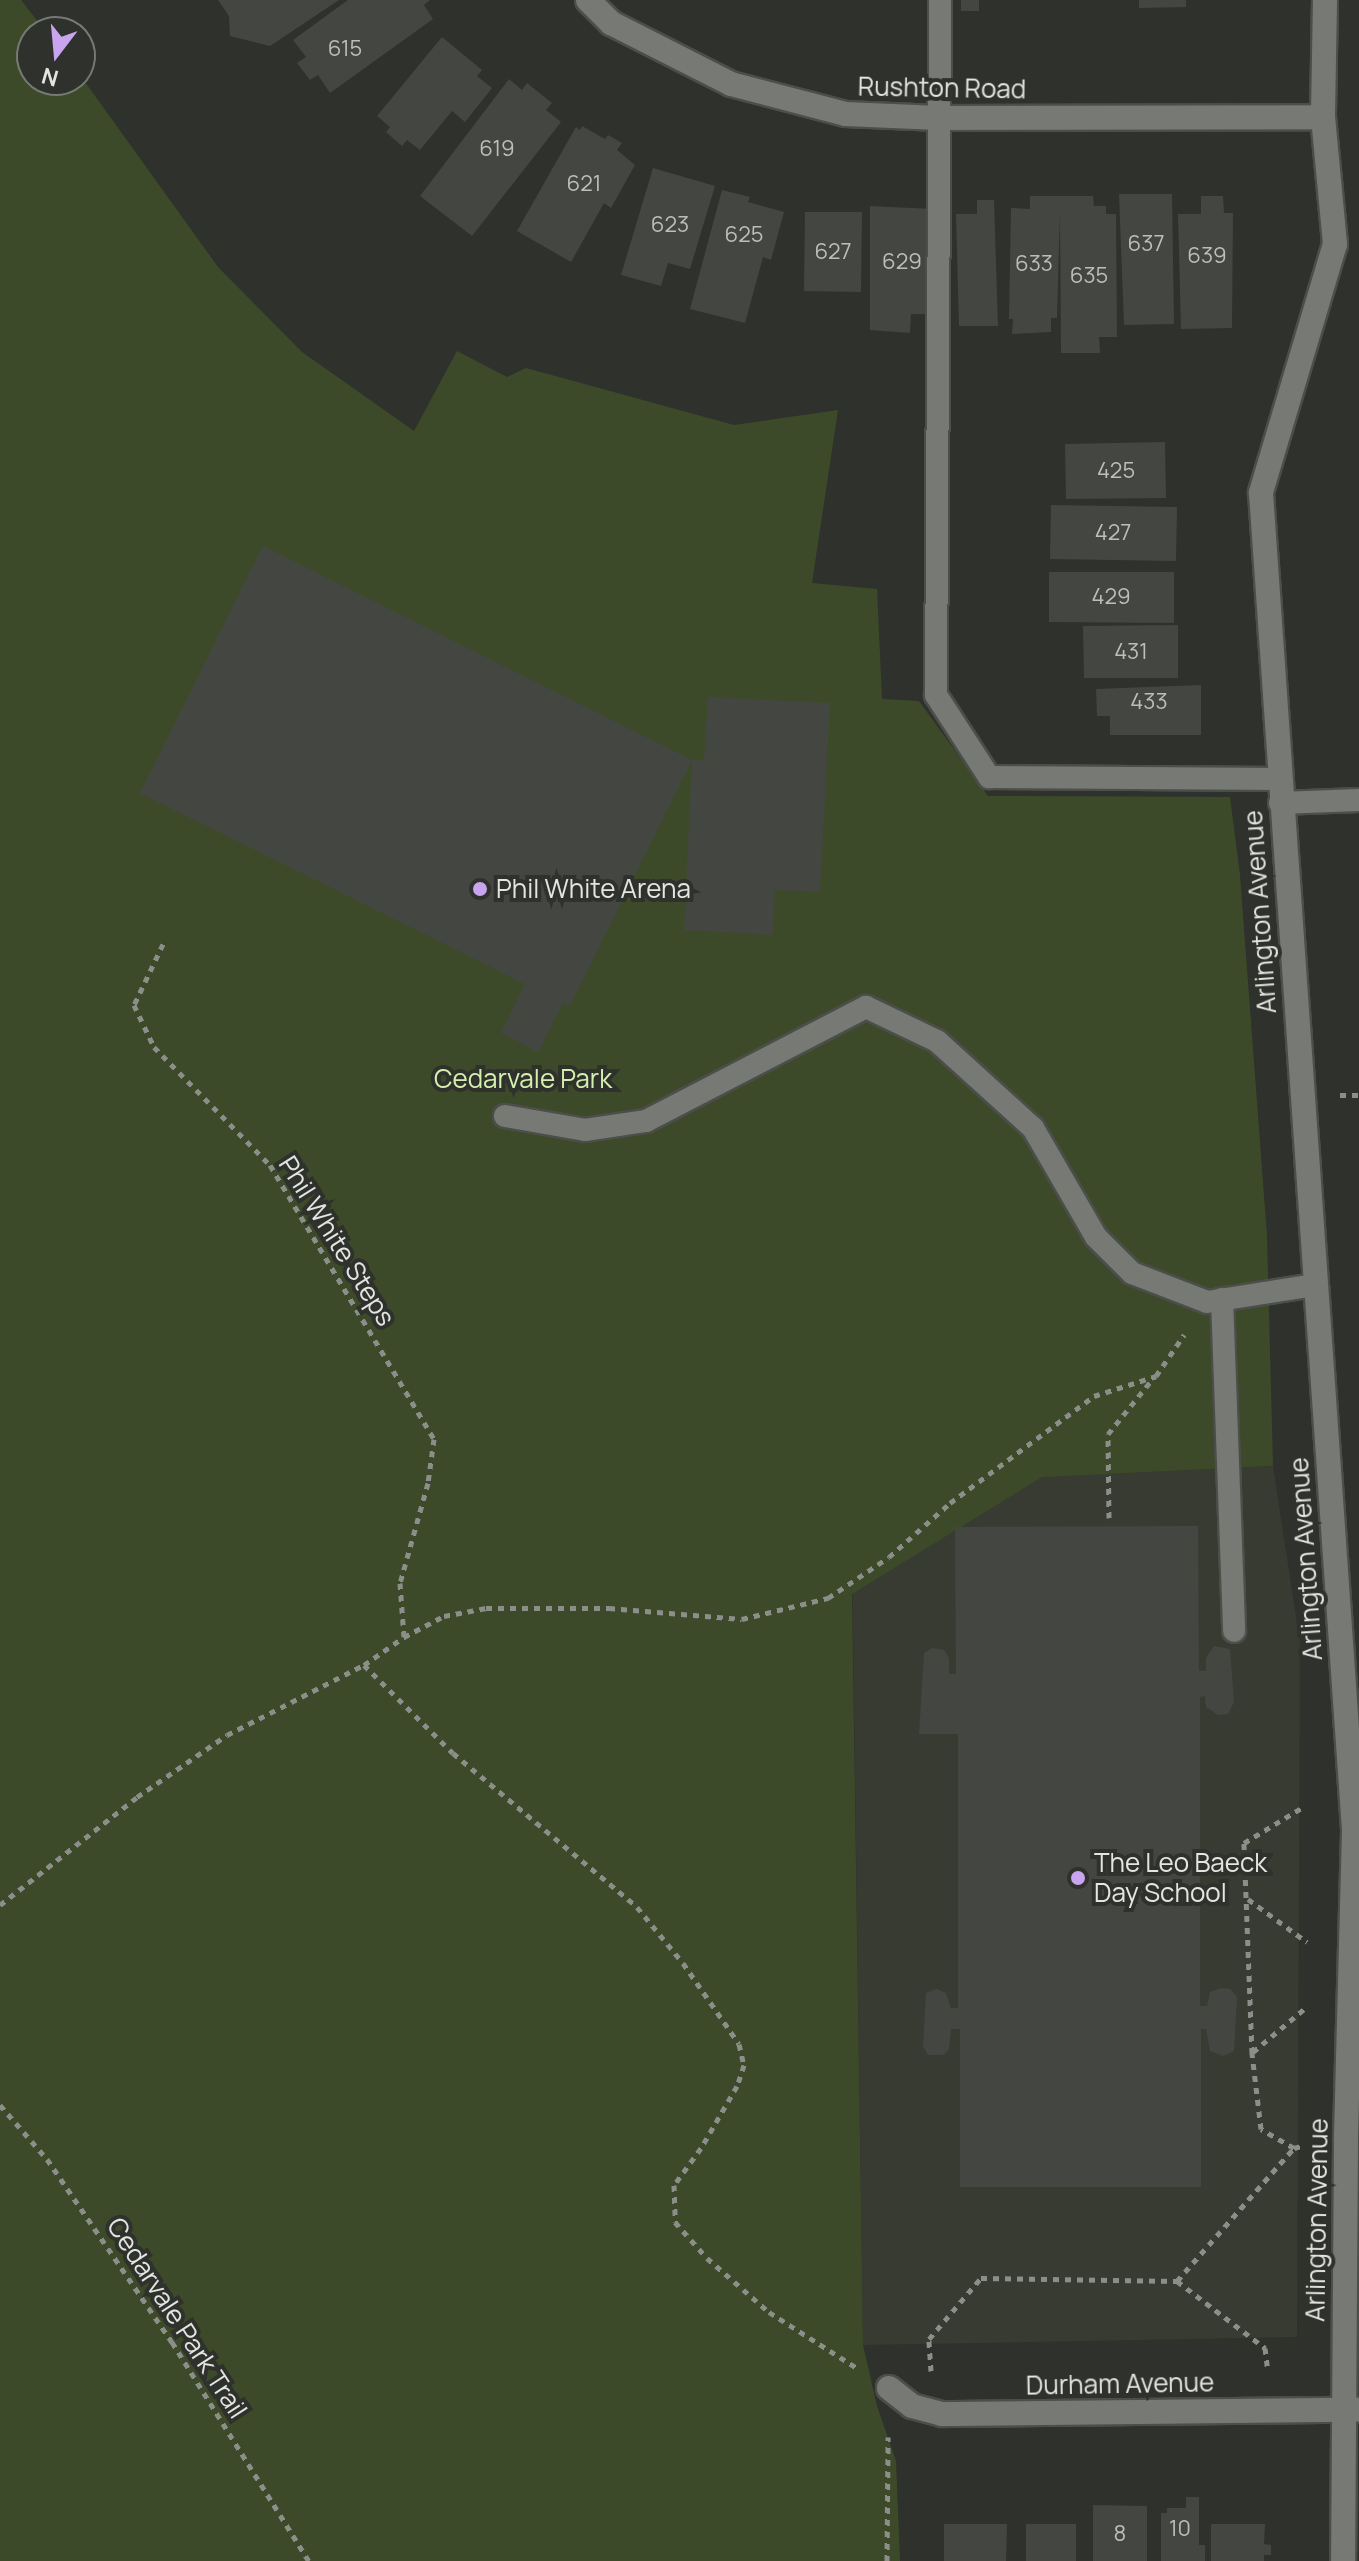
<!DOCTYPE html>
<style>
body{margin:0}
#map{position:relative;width:1359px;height:2561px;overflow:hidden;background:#2f312c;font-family:Manrope,sans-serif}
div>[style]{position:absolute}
.built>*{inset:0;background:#373b31}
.green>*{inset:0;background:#3d4a29}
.building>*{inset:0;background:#444741}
.path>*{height:5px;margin-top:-2.5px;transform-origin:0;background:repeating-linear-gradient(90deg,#8c8e8a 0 6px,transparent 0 12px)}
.roads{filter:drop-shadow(2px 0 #4c4e4a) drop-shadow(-2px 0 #4c4e4a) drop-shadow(0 2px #4c4e4a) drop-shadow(0 -2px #4c4e4a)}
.lane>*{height:22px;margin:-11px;padding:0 11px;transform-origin:11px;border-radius:11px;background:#777a74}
.street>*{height:24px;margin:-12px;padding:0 12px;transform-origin:12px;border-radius:12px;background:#777a74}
.dots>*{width:22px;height:22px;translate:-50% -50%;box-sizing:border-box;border:4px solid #2f312c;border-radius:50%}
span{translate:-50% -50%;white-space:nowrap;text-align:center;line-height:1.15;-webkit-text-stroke:8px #2f312c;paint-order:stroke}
.number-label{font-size:22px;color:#bbbeba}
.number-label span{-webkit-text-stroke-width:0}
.street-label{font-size:26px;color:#e3e5e2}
.poi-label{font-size:26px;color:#e3e5e2}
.left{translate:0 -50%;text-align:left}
.park-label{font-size:26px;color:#d5efae}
.north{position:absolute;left:16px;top:16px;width:80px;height:80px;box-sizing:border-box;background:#2f312c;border:2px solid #777975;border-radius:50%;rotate:196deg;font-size:22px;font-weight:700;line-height:32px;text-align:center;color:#e3e5e2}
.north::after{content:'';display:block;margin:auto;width:28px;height:36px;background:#c8a5ee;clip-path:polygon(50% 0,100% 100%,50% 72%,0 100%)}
</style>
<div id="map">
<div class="built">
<i style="clip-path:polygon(1273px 1466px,1300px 1643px,1297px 2337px,863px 2345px,851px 1485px)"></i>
</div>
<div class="green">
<i style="clip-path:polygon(0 0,21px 0,46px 32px,32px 32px,32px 80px,80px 80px,80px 75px,218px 267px,302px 352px,414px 431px,457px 351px,507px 377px,526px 368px,734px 425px,838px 410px,812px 583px,877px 589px,882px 699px,919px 701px,988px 796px,1230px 797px,1240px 875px,1267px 1236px,1273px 1466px,1042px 1477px,852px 1594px,863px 2345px,877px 2406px,896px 2461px,900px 2561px,0 2561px)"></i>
</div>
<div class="building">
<i style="clip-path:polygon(218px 0,339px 0,270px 46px,230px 36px,229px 16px)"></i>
<i style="clip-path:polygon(348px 0,430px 0,424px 5px,433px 19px,330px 93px,318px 75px,310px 80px,297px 63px,306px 57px,293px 40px)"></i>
<i style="clip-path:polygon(961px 0,979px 0,979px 11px,961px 11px)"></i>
<i style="clip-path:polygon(1139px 0,1186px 0,1186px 7px,1139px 8px)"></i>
<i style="clip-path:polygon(442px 37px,482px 70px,477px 76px,492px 88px,465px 122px,452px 111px,420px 150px,407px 140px,402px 146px,386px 132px,390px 127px,377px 116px)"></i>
<i style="clip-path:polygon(509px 79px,522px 90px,527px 83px,552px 103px,546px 110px,561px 122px,472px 236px,420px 196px)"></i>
<i style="clip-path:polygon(582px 126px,605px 139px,608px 135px,622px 143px,617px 150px,635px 165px,611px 208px,604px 203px,571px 262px,517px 231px,576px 127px,580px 130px)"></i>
<i style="clip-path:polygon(653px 168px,715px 186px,690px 269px,668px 263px,661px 286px,621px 275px)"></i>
<i style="clip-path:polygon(722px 190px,750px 197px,748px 202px,784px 212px,771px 260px,763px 257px,745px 323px,690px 309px)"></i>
<i style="clip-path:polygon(1119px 194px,1172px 194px,1174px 324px,1124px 325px)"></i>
<i style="clip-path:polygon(1030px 196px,1093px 196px,1094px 206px,1106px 206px,1106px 214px,1116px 214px,1117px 337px,1099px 337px,1100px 353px,1061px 353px,1060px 212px,1057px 318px,1051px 318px,1051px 332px,1012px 334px,1013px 319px,1009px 319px,1011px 208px,1030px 209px)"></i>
<i style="clip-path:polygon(1201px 196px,1223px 196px,1224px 213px,1233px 213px,1232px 328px,1181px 329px,1178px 214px,1201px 214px)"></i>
<i style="clip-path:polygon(977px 200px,994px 200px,998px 326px,959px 326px,956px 214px,977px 214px)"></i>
<i style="clip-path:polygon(870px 206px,933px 209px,933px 314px,911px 314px,910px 333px,870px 330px)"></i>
<i style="clip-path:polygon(805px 212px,862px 212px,861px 292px,804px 291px)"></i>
<i style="clip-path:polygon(1165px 442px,1166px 498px,1066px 499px,1065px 444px)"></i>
<i style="clip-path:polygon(1051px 505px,1177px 507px,1176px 561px,1050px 559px)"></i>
<i style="clip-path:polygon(263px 546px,692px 760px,704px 760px,708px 697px,830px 703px,820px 892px,775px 890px,773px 935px,684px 930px,692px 760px,570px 1006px,563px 1003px,538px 1052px,501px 1033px,525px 984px,140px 793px)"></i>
<i style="clip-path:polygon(1049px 572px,1174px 572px,1174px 623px,1049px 622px)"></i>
<i style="clip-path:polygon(1178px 625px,1178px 678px,1084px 678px,1083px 626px)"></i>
<i style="clip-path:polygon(1201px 685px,1201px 735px,1110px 735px,1110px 716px,1097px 716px,1096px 689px)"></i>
<i style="clip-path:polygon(1198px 1526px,1199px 1671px,1206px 1671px,1206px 1658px,1214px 1646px,1230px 1649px,1234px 1702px,1228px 1714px,1218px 1715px,1206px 1707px,1205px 1696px,1200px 1697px,1200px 2006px,1207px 2006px,1210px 1992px,1221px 1988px,1230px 1989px,1237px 1997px,1234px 2051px,1223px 2056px,1210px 2051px,1206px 2029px,1201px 2029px,1201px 2187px,960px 2187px,960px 2029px,951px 2029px,949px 2049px,943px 2055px,928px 2055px,923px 2046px,926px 1993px,937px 1989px,946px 1993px,951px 2008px,958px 2008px,958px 1734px,919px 1734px,924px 1653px,932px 1648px,944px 1650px,949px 1658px,949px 1674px,956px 1674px,955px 1527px)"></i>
<i style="clip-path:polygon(1186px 2497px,1199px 2497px,1199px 2545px,1205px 2545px,1205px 2561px,1161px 2561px,1161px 2513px,1167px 2513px,1167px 2508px,1186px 2508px)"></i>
<i style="clip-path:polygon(1093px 2505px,1147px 2506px,1147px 2561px,1093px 2561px)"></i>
<i style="clip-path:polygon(944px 2524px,1007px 2524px,1006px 2561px,944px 2561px)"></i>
<i style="clip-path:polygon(1026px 2524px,1076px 2524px,1076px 2561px,1026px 2561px)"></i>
<i style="clip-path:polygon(1211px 2524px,1265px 2524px,1264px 2544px,1271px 2545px,1271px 2555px,1264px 2555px,1264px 2561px,1211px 2561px)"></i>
</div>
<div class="path">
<i style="left:163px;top:944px;width:68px;rotate:115.4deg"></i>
<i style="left:134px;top:1005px;width:47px;rotate:64.5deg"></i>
<i style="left:154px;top:1047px;width:165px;rotate:45.5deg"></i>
<i style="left:270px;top:1165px;width:319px;rotate:59.1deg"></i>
<i style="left:434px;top:1439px;width:44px;rotate:97.8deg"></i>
<i style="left:428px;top:1483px;width:104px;rotate:105.6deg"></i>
<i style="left:400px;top:1583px;width:54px;rotate:85.8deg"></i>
<i style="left:1340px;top:1095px;width:19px"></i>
<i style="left:1109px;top:1518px;width:84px;rotate:-90.7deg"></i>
<i style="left:1108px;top:1434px;width:75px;rotate:-51deg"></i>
<i style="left:364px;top:1665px;width:49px;rotate:-35deg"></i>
<i style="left:404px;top:1637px;width:45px;rotate:-27.7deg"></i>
<i style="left:444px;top:1616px;width:43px;rotate:-10.8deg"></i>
<i style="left:486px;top:1608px;width:123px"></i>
<i style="left:609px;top:1608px;width:133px;rotate:4.7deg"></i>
<i style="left:742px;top:1619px;width:89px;rotate:-13.7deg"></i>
<i style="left:828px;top:1598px;width:73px;rotate:-33.9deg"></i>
<i style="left:889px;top:1557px;width:81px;rotate:-41.5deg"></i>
<i style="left:950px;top:1503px;width:179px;rotate:-36.6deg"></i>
<i style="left:1094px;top:1396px;width:65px;rotate:-17.9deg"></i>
<i style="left:1156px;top:1376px;width:50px;rotate:-55.7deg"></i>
<i style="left:1248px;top:1899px;width:73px;rotate:36.1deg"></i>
<i style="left:0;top:1905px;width:174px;rotate:-38.2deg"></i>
<i style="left:137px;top:1797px;width:109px;rotate:-34.6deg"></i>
<i style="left:227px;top:1735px;width:154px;rotate:-27.1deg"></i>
<i style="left:364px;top:1665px;width:125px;rotate:44.7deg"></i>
<i style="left:453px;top:1753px;width:240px;rotate:39.9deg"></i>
<i style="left:637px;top:1907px;width:72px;rotate:50.6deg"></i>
<i style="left:683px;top:1963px;width:98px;rotate:55.3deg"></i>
<i style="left:739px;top:2044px;width:22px;rotate:77deg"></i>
<i style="left:744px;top:2065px;width:22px;rotate:108deg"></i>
<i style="left:737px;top:2086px;width:72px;rotate:120.1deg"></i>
<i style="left:701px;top:2148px;width:46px;rotate:126.1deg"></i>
<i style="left:674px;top:2185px;width:37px;rotate:88deg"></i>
<i style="left:675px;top:2222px;width:48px;rotate:48.4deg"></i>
<i style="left:707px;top:2258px;width:82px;rotate:41.1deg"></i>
<i style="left:769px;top:2312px;width:104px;rotate:32.5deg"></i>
<i style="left:1253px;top:2052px;width:67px;rotate:-40.1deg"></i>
<i style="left:0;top:2105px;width:72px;rotate:49deg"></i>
<i style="left:47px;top:2159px;width:222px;rotate:55.7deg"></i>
<i style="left:172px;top:2342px;width:258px;rotate:58deg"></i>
<i style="left:1294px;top:2148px;width:38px;rotate:-150deg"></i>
<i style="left:1261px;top:2129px;width:77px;rotate:-96.8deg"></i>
<i style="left:1252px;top:2053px;width:210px;rotate:-92.2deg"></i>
<i style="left:1244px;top:1843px;width:69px;rotate:-31.4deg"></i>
<i style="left:1177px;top:2281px;width:111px;rotate:37.3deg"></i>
<i style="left:1265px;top:2348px;width:23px;rotate:83deg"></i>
<i style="left:931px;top:2371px;width:32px;rotate:-94deg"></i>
<i style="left:929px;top:2339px;width:80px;rotate:-49.6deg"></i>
<i style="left:981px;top:2278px;width:196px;rotate:0.9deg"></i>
<i style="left:1177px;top:2281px;width:177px;rotate:-48.7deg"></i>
<i style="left:1294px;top:2148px;width:11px;rotate:-15deg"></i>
<i style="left:887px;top:2561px;width:124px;rotate:-89.5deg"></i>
</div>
<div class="roads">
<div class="lane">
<i style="left:940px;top:0;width:695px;rotate:90.33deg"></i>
<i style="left:936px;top:695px;width:98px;rotate:57.1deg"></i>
<i style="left:989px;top:777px;width:292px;rotate:0.4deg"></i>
<i style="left:1280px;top:803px;width:79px;rotate:-2.2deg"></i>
<i style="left:505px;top:1116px;width:81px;rotate:9.9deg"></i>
<i style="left:585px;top:1130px;width:62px;rotate:-8.4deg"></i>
<i style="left:646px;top:1121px;width:248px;rotate:-27.4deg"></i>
<i style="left:866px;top:1007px;width:79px;rotate:25.6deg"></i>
<i style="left:937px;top:1041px;width:130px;rotate:42.2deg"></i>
<i style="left:1033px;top:1128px;width:126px;rotate:60deg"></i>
<i style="left:1096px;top:1237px;width:51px;rotate:45deg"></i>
<i style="left:1132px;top:1273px;width:80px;rotate:21.1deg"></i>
<i style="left:1207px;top:1302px;width:108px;rotate:-9deg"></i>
<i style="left:1222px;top:1299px;width:332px;rotate:87.9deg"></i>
</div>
<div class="street">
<i style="left:588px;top:0;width:33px;rotate:45deg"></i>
<i style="left:611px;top:23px;width:135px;rotate:26.9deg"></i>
<i style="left:731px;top:84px;width:118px;rotate:14.7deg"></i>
<i style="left:845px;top:114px;width:94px;rotate:2.4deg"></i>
<i style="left:939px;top:118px;width:384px;rotate:-0.1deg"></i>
<i style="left:1325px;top:0;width:117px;rotate:91deg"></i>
<i style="left:1323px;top:117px;width:128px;rotate:84.6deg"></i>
<i style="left:1335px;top:244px;width:260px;rotate:106.6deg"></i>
<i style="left:1261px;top:493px;width:1341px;rotate:86.02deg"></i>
<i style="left:1354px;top:1831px;width:311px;rotate:91.5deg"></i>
<i style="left:1346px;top:2142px;width:419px;rotate:90.4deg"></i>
<i style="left:889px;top:2388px;width:29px;rotate:38deg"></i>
<i style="left:912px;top:2406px;width:31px;rotate:15deg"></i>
<i style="left:942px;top:2414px;width:415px;rotate:-0.6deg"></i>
</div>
</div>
<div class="dots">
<i style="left:480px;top:889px;background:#c8a5ee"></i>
<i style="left:1078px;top:1878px;background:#c8a5ee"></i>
</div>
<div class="number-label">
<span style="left:345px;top:49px">615</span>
<span style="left:497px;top:149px">619</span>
<span style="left:584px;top:184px">621</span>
<span style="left:670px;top:225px">623</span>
<span style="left:744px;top:235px">625</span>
<span style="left:1146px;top:244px">637</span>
<span style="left:833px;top:252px">627</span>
<span style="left:1207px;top:256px">639</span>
<span style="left:902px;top:262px">629</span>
<span style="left:1034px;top:264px">633</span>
<span style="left:1089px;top:276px">635</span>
<span style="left:1116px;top:471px">425</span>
<span style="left:1113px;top:533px">427</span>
<span style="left:1111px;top:597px">429</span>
<span style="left:1131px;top:652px">431</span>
<span style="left:1149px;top:702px">433</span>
<span style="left:1180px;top:2529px">10</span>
<span style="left:1120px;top:2534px">8</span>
</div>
<div class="street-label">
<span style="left:942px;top:88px;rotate:1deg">Rushton Road</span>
<span style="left:1260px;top:912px;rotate:-94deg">Arlington Avenue</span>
<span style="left:337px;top:1241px;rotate:58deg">Phil White Steps</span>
<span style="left:1306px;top:1559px;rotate:-94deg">Arlington Avenue</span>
<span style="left:1317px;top:2220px;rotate:-89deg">Arlington Avenue</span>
<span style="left:177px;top:2318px;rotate:57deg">Cedarvale Park Trail</span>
<span style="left:1120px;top:2384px;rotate:-1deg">Durham Avenue</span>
</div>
<div class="poi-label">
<span class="left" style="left:496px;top:889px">Phil White Arena</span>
<span class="left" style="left:1094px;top:1878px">The Leo Baeck<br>Day School</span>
</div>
<div class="park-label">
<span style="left:523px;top:1079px">Cedarvale Park</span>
</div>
<div class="north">N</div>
</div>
